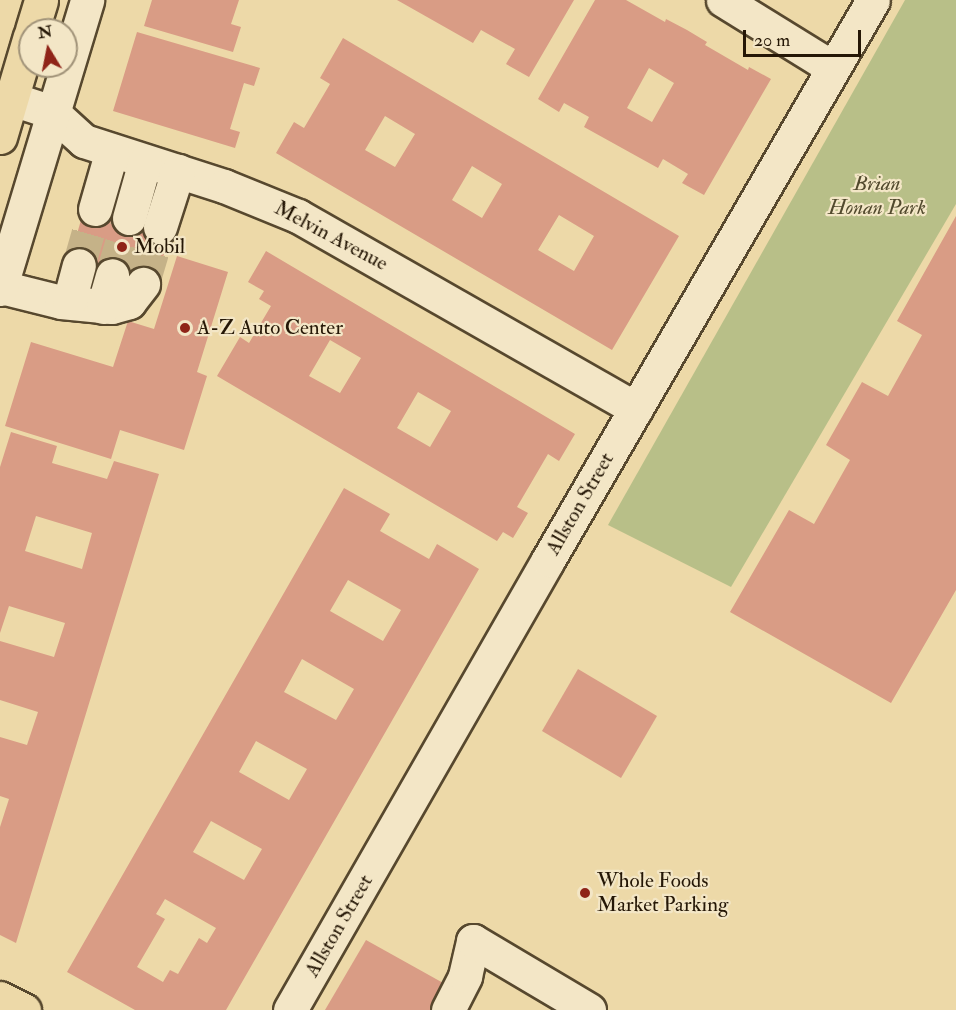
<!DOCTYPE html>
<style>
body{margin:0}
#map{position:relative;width:956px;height:1010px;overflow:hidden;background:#edd9a8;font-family:"IM FELL Double Pica",serif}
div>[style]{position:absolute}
.green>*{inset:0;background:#b8bf88}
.building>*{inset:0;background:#d99c85}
.minor-tunnel>*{height:33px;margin-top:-16.5px;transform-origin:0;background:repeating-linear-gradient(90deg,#c5b288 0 33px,transparent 0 49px)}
.roads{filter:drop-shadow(2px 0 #57482e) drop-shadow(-2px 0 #57482e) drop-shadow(0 2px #57482e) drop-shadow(0 -2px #57482e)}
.minor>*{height:33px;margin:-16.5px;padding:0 16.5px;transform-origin:16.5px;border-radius:16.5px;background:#f3e6c6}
.major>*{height:33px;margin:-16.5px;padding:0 16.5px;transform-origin:16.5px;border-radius:16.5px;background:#edd9a8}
.dots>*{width:16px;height:16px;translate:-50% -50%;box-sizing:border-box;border:3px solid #f3e6c6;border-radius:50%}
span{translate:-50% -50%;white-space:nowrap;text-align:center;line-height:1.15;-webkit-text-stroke:4.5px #f3e6c6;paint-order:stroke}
.park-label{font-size:21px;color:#51492d;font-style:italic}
.street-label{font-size:21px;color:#251706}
.poi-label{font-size:21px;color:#251706}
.left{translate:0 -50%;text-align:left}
.north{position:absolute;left:18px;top:18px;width:60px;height:60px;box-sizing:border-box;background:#f3e6c6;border:2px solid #a19379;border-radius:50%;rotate:350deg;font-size:16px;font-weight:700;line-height:24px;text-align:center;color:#251706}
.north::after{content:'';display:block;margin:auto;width:21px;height:27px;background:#8f2418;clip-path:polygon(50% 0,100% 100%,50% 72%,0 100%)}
.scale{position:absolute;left:743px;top:30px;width:118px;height:27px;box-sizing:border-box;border:3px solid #251706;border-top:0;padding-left:8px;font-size:18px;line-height:21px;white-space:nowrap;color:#251706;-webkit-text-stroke:4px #f3e6c6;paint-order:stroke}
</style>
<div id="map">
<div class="green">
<i style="clip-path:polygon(905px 0,956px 0,956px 204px,731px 587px,608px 525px)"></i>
</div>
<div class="building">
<i style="clip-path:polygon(152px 0,239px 0,231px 24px,241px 27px,233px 52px,144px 26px)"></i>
<i style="clip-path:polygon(397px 0,574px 0,529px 77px,506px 64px,515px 49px,481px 30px,473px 43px)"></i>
<i style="clip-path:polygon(evenodd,595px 0,626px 0,665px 22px,666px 19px,687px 30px,707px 42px,705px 45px,748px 70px,749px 67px,771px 79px,704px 195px,682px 183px,688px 174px,663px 159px,658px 168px,584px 127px,589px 117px,564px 103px,559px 112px,538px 99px,595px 0,649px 68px,674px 83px,652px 122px,627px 108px,649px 68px)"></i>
<i style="clip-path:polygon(137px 32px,260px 68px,254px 86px,244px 83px,230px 129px,240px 132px,235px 148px,113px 111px)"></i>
<i style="clip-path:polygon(evenodd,343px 38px,679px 236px,612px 350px,276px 153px,294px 122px,304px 128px,330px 84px,320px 78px,343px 38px,385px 116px,415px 134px,395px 167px,365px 150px,385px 116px,343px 38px,472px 166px,502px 184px,482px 218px,452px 200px,472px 166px,343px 38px,559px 215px,594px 236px,574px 271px,538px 250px,559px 215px)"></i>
<i style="clip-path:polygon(85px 206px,171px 231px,154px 287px,69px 262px)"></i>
<i style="clip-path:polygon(956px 216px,956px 590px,891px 703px,730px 612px,789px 510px,814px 524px,850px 460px,826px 445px,862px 382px,888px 396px,922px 335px,897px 321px)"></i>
<i style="clip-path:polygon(evenodd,266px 251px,575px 434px,559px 461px,548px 454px,517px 507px,528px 513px,513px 538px,503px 532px,497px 541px,217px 376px,240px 337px,249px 343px,271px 306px,259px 299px,264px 291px,248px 282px,266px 251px,330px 340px,361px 358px,340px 393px,309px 376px,330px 340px,266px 251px,418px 392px,451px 411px,430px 447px,397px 428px,418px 392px)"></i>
<i style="clip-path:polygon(177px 256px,228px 272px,197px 372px,207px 376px,184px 450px,120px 430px,111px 459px,5px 426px,31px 342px,113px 367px,128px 321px,154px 329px)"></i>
<i style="clip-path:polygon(evenodd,11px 432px,57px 446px,52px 463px,107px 479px,114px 461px,159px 474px,16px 943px,0 935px,0 827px,9px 799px,0 796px,0 737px,27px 745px,38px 712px,0 700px,0 641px,54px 657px,65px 623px,9px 606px,0 633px,0 467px,11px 432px,36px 516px,92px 533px,82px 569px,25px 551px,36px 516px)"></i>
<i style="clip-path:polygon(evenodd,344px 488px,390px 514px,380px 531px,429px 559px,437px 544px,479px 569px,226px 1010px,135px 1010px,67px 972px,344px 488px,348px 580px,401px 610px,383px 641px,330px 611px,348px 580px,344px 488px,302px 659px,354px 689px,336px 720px,284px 692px,302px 659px,344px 488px,256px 741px,307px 769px,289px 800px,239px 772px,256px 741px,344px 488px,211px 821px,262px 849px,244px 880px,193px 852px,211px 821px,344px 488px,165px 899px,216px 928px,207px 943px,199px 938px,178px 974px,170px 970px,163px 982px,137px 967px,165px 919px,156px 914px,165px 899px)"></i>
<i style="clip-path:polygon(578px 669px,657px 716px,621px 778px,542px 731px)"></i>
<i style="clip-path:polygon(366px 940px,445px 984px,430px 1010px,325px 1010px)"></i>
</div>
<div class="minor-tunnel">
<i style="left:79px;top:265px;width:58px;rotate:-74.1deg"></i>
<i style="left:112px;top:275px;width:59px;rotate:-73.4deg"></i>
<i style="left:143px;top:284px;width:59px;rotate:-73.4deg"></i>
</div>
<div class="roads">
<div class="minor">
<i style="left:723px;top:0;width:129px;rotate:31.7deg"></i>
<i style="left:12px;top:99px;width:42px;rotate:18deg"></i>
<i style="left:52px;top:112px;width:43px;rotate:42.2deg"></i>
<i style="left:84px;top:141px;width:147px;rotate:17.8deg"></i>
<i style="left:224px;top:186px;width:80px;rotate:22.1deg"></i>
<i style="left:298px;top:216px;width:389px;rotate:29.7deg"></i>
<i style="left:95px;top:209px;width:61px;rotate:-73.9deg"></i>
<i style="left:129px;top:218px;width:59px;rotate:-74.3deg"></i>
<i style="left:160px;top:227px;width:59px;rotate:-72.2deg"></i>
<i style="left:1px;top:287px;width:62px;rotate:14deg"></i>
<i style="left:61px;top:302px;width:51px;rotate:5.6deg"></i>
<i style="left:112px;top:307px;width:18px;rotate:-16deg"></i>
<i style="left:129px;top:302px;width:23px;rotate:-52deg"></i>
<i style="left:0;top:289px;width:302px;rotate:-73.2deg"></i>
<i style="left:69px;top:302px;width:38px;rotate:-75deg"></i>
<i style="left:103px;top:307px;width:33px;rotate:-74deg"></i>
<i style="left:290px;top:1010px;width:519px;rotate:-60.17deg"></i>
<i style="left:548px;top:560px;width:647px;rotate:-59.87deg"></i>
<i style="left:448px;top:1010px;width:38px;rotate:-63deg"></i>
<i style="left:465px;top:976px;width:36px;rotate:-77deg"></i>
<i style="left:473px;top:941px;width:135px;rotate:30.7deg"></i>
</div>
<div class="major">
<i style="left:32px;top:30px;width:31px;rotate:-73deg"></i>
<i style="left:0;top:137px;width:105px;rotate:-73.5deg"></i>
<i style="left:0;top:998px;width:27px;rotate:27deg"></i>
</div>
</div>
<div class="dots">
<i style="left:122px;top:247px;background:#8f2418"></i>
<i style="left:185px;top:328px;background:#8f2418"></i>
<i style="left:585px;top:893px;background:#8f2418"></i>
</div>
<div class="park-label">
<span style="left:877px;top:196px">Brian<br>Honan Park</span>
</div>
<div class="street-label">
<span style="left:331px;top:236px;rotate:28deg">Melvin Avenue</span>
<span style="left:580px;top:504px;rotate:-60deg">Allston Street</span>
<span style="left:339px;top:926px;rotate:-60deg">Allston Street</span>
</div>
<div class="poi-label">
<span class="left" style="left:134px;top:247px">Mobil</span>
<span class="left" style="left:197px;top:328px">A-Z Auto Center</span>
<span class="left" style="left:597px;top:893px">Whole Foods<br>Market Parking</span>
</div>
<div class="north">N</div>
<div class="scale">20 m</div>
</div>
